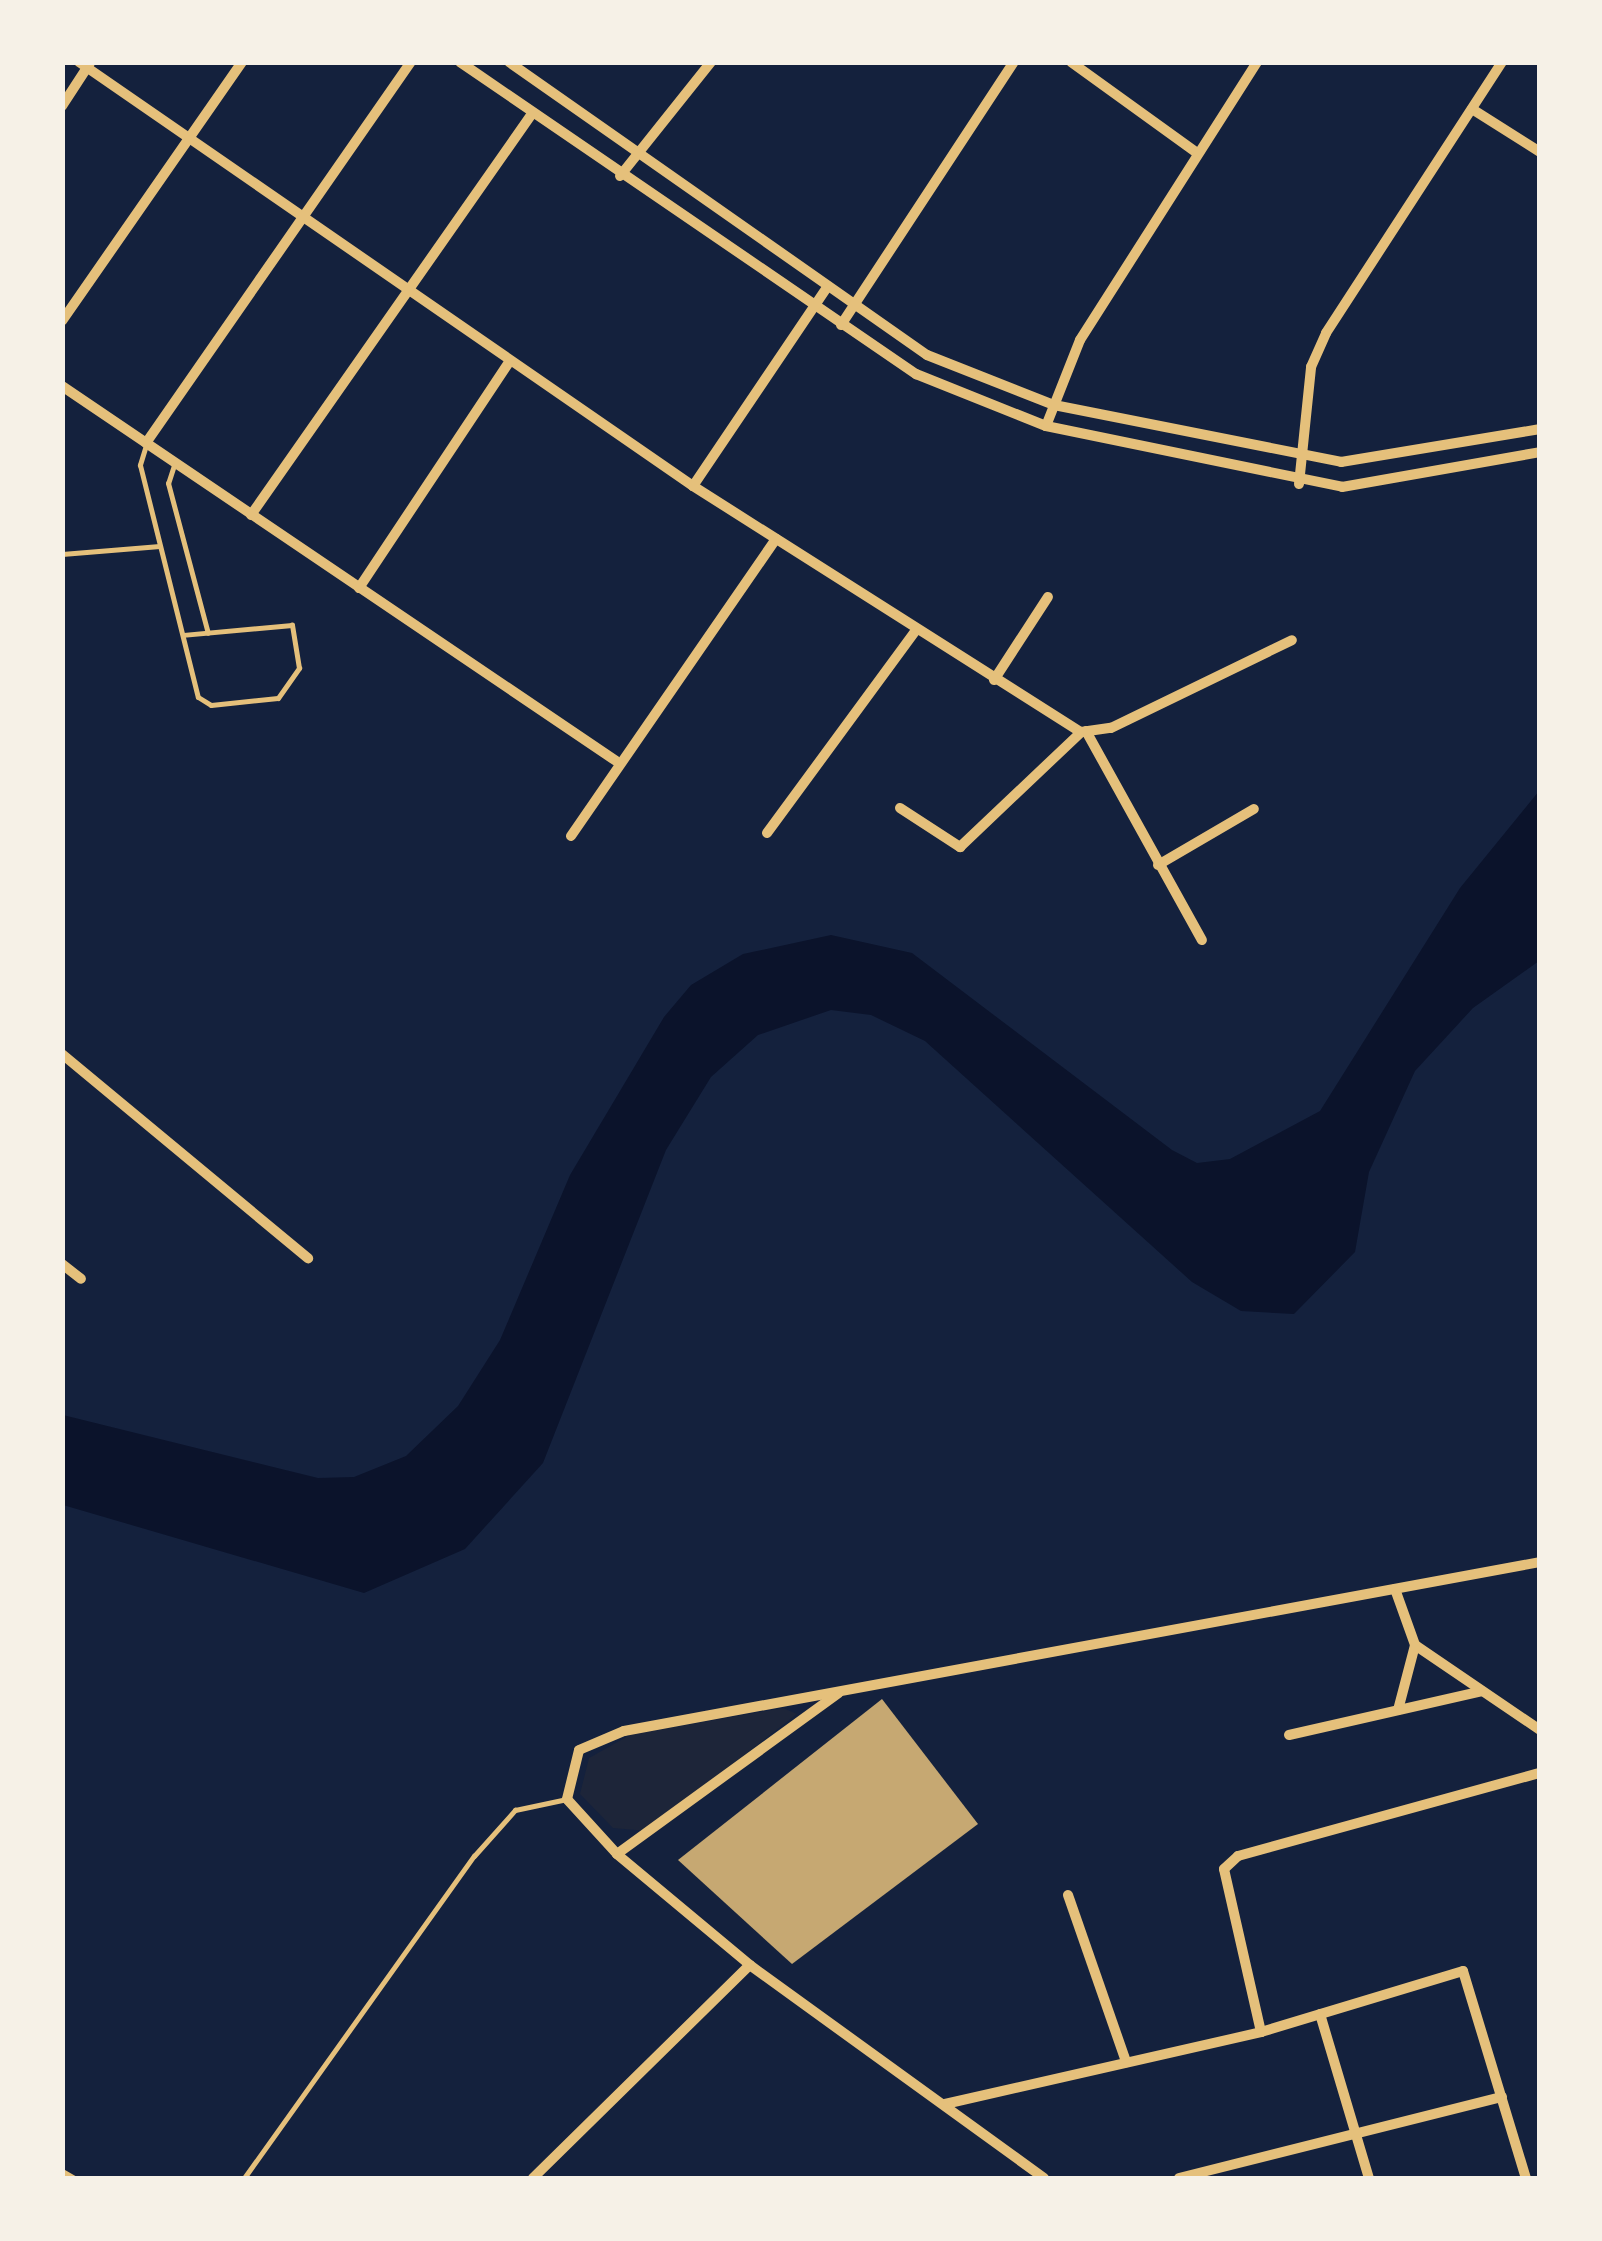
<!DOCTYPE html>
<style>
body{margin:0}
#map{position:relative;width:1602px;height:2241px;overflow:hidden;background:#14213d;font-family:Signika,sans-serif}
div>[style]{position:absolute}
.green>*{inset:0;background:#1d2539}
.water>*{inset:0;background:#0b132b}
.building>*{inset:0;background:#c6a872}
.service>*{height:5px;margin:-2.5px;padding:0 2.5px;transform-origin:2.5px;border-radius:2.5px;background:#e5c07b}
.minor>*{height:10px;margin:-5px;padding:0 5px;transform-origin:5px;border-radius:5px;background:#e5c07b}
span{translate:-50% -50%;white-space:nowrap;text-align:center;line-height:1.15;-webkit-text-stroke:9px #f6f1e7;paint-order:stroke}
.frame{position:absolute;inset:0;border:65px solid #f6f1e7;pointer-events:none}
</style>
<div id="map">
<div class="green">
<i style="clip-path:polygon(783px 1708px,797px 1714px,647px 1831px,613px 1828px,580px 1794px,589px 1758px,630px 1735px)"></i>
</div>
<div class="water">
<i style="clip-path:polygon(1539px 791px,1539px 961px,1473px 1008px,1415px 1071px,1369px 1172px,1355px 1252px,1294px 1314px,1241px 1311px,1192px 1282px,925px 1041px,871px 1015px,831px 1010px,758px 1035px,711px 1077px,666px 1150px,543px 1463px,465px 1549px,364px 1593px,63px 1505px,63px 1415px,318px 1478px,354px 1477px,406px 1456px,458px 1406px,500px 1340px,570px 1175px,664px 1017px,691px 985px,743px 954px,831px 935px,912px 953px,1172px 1150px,1197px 1163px,1230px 1159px,1320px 1111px,1460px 888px)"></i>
</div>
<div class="building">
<i style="clip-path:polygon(882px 1699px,978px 1824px,792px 1964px,678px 1860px)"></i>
</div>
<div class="service">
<i style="left:146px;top:445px;width:21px;rotate:107deg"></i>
<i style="left:140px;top:465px;width:239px;rotate:76deg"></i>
<i style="left:198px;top:697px;width:15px;rotate:32deg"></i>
<i style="left:211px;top:705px;width:67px;rotate:-6deg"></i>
<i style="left:278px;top:698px;width:37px;rotate:-55deg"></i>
<i style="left:299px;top:668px;width:44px;rotate:-99.2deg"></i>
<i style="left:292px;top:625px;width:109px;rotate:174.8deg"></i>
<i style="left:175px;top:462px;width:22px;rotate:108deg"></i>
<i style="left:168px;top:483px;width:155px;rotate:75.1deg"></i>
<i style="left:62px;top:554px;width:98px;rotate:-4.7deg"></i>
<i style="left:62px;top:2171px;width:14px;rotate:30deg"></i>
<i style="left:244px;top:2178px;width:396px;rotate:-54.5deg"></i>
<i style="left:474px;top:1856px;width:62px;rotate:-48.3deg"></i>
<i style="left:515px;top:1810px;width:53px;rotate:-11.9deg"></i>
</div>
<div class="minor">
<i style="left:79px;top:62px;width:746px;rotate:34.63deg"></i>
<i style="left:693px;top:486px;width:459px;rotate:32.4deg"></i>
<i style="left:1081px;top:732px;width:30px;rotate:-8deg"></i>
<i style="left:1111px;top:728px;width:201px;rotate:-25.9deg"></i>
<i style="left:460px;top:62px;width:553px;rotate:34.38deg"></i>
<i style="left:916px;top:374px;width:140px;rotate:21.8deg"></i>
<i style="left:1046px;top:426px;width:302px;rotate:11.6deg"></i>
<i style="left:1342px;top:487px;width:201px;rotate:-10deg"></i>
<i style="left:509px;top:62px;width:510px;rotate:35.03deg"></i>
<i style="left:927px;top:355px;width:136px;rotate:21.5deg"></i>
<i style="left:1054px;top:405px;width:293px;rotate:11.2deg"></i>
<i style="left:1341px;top:462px;width:202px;rotate:-9.4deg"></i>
<i style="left:1071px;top:62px;width:154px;rotate:35.8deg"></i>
<i style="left:62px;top:106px;width:51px;rotate:-56.9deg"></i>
<i style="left:1472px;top:109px;width:80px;rotate:32.3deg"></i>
<i style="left:620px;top:176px;width:146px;rotate:-51.4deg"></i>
<i style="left:62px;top:321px;width:315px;rotate:-55.2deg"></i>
<i style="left:841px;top:325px;width:315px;rotate:-56.7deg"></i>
<i style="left:62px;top:386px;width:669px;rotate:34.09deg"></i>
<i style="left:1046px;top:426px;width:92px;rotate:-68.4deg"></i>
<i style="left:1080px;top:340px;width:330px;rotate:-57.5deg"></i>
<i style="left:146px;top:443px;width:464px;rotate:-55.2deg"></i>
<i style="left:1299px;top:484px;width:118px;rotate:-84.1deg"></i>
<i style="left:1311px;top:367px;width:37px;rotate:-66deg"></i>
<i style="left:1326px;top:333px;width:323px;rotate:-57deg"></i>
<i style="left:693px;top:486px;width:241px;rotate:-56deg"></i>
<i style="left:251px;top:515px;width:490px;rotate:-55deg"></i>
<i style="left:359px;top:588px;width:273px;rotate:-56.4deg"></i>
<i style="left:994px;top:680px;width:99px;rotate:-57deg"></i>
<i style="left:1086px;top:731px;width:239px;rotate:61deg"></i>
<i style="left:900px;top:808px;width:72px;rotate:33deg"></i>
<i style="left:960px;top:847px;width:167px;rotate:-43.5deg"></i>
<i style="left:767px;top:833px;width:252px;rotate:-53.7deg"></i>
<i style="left:571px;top:836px;width:361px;rotate:-55.4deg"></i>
<i style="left:1158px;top:865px;width:111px;rotate:-30.3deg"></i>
<i style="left:62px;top:1054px;width:320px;rotate:39.7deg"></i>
<i style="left:62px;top:1264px;width:24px;rotate:38deg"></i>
<i style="left:1395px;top:1589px;width:59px;rotate:70.3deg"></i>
<i style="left:1415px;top:1645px;width:151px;rotate:34.2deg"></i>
<i style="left:1398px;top:1710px;width:67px;rotate:-75.3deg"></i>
<i style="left:1289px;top:1735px;width:198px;rotate:-12.8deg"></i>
<i style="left:617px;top:1854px;width:274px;rotate:-36deg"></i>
<i style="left:1068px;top:1895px;width:177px;rotate:70.8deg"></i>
<i style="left:1320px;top:2014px;width:171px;rotate:73.4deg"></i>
<i style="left:1261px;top:2032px;width:167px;rotate:-102.8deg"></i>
<i style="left:1224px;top:1869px;width:19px;rotate:-43deg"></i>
<i style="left:1238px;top:1856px;width:313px;rotate:-15.4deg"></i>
<i style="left:945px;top:2104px;width:324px;rotate:-12.8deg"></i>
<i style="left:1261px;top:2032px;width:211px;rotate:-16.8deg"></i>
<i style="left:1463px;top:1971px;width:216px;rotate:73.1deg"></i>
<i style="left:533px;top:2178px;width:304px;rotate:-44.5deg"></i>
<i style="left:1044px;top:2178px;width:363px;rotate:-144.1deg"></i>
<i style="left:750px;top:1965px;width:173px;rotate:-140.2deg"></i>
<i style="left:617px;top:1854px;width:74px;rotate:-132.3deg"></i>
<i style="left:567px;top:1799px;width:50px;rotate:-76.2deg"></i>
<i style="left:579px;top:1750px;width:49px;rotate:-22.9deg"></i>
<i style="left:624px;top:1731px;width:931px;rotate:-10.45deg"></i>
<i style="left:1179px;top:2178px;width:333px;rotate:-14.1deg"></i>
</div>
<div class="frame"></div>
</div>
